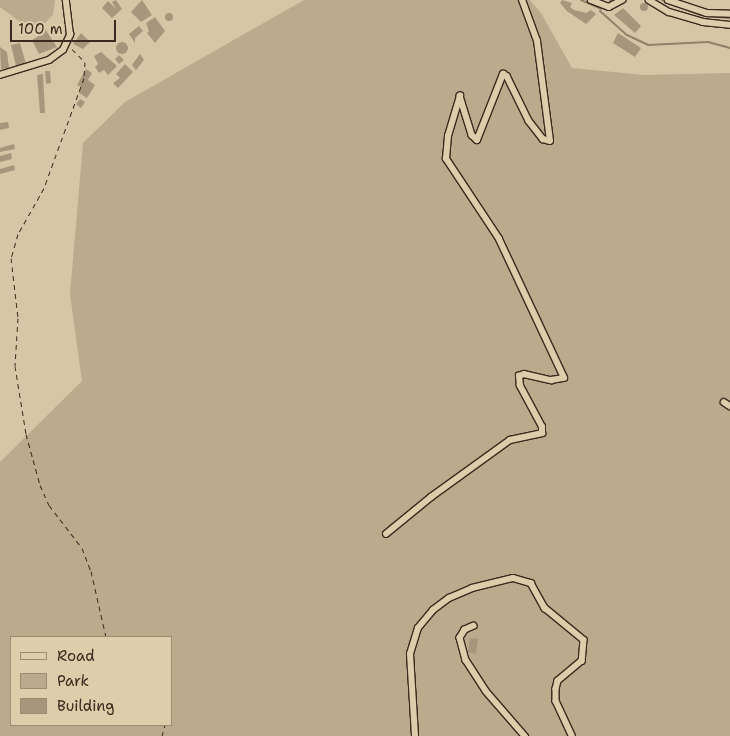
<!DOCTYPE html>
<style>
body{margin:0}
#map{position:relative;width:730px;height:736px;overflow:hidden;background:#d7c6a5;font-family:"Shantell Sans",sans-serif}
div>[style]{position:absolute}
.green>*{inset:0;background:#bbaa8c}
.stream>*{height:2px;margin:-1px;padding:0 1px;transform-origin:1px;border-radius:1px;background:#93826a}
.building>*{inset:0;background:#a7967c}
.round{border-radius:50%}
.path>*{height:1px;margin-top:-0.5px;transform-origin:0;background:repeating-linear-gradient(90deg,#3b2a1e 0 5px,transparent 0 9px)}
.roads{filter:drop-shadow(1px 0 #3b2a1e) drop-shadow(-1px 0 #3b2a1e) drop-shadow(0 1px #3b2a1e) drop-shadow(0 -1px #3b2a1e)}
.street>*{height:5.5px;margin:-2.75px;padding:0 2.75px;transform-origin:2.75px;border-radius:2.75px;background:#decdab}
span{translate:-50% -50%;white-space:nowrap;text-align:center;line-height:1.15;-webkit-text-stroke:5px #decdab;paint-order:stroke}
.legend{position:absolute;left:10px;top:636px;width:162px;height:90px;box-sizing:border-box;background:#decdab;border:1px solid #9d8c73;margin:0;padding:6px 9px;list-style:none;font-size:15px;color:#3b2a1e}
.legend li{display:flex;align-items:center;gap:10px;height:25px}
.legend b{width:25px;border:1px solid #9d8c73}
.scale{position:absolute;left:10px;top:20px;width:106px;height:22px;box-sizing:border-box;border:2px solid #3b2a1e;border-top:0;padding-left:6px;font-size:15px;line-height:18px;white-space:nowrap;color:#3b2a1e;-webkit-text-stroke:4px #decdab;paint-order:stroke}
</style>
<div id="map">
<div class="green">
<i style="clip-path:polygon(0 0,55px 0,53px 15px,35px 33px,0 7px)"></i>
<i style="clip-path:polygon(evenodd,304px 0,530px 0,541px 13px,572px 68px,644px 75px,730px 73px,730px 736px,0 736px,0 462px,82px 381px,70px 294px,83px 143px,125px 102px,304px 0,11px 637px,171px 637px,171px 725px,11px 725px,11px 637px)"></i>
</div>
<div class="stream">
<i style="left:581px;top:0;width:22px;rotate:24deg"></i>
<i style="left:662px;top:0;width:41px;rotate:21.5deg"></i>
<i style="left:700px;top:15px;width:30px;rotate:6deg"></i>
<i style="left:610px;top:1px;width:2px;rotate:-27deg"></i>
<i style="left:600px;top:11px;width:36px;rotate:42deg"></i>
<i style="left:627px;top:35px;width:23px;rotate:25deg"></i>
<i style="left:648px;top:45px;width:60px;rotate:-2.9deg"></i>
<i style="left:708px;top:42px;width:23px;rotate:15deg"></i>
</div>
<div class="building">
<i style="clip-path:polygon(116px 0,122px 9px,112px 18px,102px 8px,108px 1px,116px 9px,112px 2px)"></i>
<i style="clip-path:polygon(142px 0,152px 15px,141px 22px,131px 12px)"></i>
<i style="clip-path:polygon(562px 0,572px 3px,570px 7px,574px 10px,586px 13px,591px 10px,596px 14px,586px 24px,567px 11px,560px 3px)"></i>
<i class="round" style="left:640px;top:3px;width:8px;height:8px"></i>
<i style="clip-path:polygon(623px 8px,641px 26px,635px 33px,614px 15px)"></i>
<i class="round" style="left:165px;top:13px;width:8px;height:8px"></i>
<i style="clip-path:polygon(155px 17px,165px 31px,155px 43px,147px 33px,149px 31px,146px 23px)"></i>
<i style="clip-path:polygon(139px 26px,143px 31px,135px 38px,135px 43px,129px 34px)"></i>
<i style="clip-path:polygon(45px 29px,57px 47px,39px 54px,32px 40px,44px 33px)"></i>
<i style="clip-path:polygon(81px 33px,90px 42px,83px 49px,73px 44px)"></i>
<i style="clip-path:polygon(618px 33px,641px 48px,635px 57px,613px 43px)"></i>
<i class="round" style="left:116px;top:42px;width:12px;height:12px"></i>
<i style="clip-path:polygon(20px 43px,26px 64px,16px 66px,11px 45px)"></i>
<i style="clip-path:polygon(0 47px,7px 52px,9px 68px,1px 69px)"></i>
<i style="clip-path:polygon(101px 52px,117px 66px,108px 75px,104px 70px,99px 73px,95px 67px,98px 64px,94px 56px)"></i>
<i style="clip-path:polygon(140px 54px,144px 60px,136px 70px,132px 65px)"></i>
<i style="clip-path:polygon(119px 55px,124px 60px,119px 64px,115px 59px)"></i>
<i style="clip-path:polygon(125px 64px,133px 72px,118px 88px,113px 83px,120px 78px,116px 74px)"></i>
<i style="clip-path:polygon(86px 69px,92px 73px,88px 80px,95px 85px,87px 98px,79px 93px,81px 87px,77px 85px)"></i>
<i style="clip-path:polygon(45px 71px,50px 71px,51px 83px,46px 84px)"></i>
<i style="clip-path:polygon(43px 74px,45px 113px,40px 113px,37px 75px)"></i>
<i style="clip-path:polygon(80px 99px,85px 102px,81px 108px,76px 104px)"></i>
<i style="clip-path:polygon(8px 122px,9px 128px,0 130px,0 123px)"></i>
<i style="clip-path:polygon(14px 144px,15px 149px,0 152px,0 148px)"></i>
<i style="clip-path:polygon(11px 153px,12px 159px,0 162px,0 156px)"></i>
<i style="clip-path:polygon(14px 165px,15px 170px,0 174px,0 169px)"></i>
<i style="clip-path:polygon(470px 638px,478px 639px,476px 654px,468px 652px)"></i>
</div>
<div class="path">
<i style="left:72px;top:49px;width:18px;rotate:45deg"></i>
<i style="left:85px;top:62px;width:16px;rotate:94deg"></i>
<i style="left:84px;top:78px;width:117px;rotate:110deg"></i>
<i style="left:44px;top:188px;width:53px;rotate:119.5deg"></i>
<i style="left:18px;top:234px;width:25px;rotate:106deg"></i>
<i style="left:11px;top:258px;width:60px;rotate:83.3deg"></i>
<i style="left:18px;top:318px;width:48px;rotate:93.6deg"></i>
<i style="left:15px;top:366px;width:69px;rotate:80.8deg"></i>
<i style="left:26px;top:434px;width:53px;rotate:74.6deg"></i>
<i style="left:40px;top:485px;width:22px;rotate:66deg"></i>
<i style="left:49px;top:505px;width:54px;rotate:52.5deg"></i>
<i style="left:82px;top:548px;width:25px;rotate:69deg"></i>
<i style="left:91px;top:571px;width:68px;rotate:77.2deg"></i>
<i style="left:162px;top:736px;width:11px;rotate:-75deg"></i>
</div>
<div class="roads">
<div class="street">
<i style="left:591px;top:0;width:19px;rotate:21deg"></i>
<i style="left:609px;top:7px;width:15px;rotate:-28deg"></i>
<i style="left:649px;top:0;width:23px;rotate:31deg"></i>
<i style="left:669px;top:12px;width:35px;rotate:16deg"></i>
<i style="left:703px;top:22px;width:27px;rotate:6deg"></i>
<i style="left:668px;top:0;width:41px;rotate:18.4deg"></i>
<i style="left:707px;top:13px;width:23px;rotate:2deg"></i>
<i style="left:0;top:75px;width:51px;rotate:-17deg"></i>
<i style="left:49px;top:60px;width:17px;rotate:-36deg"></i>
<i style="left:63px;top:50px;width:17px;rotate:-65deg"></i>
<i style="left:70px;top:35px;width:35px;rotate:-97deg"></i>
<i style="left:724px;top:402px;width:7px;rotate:34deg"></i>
<i style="left:386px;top:534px;width:58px;rotate:-39.4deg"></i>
<i style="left:431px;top:497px;width:97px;rotate:-35.8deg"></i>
<i style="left:510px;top:440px;width:33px;rotate:-12deg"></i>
<i style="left:542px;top:433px;width:6px;rotate:-90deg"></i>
<i style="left:542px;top:427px;width:47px;rotate:-118.2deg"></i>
<i style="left:520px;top:386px;width:10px;rotate:-96deg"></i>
<i style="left:519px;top:376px;width:5px;rotate:-22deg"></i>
<i style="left:524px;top:374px;width:28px;rotate:13deg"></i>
<i style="left:551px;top:380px;width:13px;rotate:-9deg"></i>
<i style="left:564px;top:378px;width:153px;rotate:-115.1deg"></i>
<i style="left:499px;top:239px;width:96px;rotate:-123.5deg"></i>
<i style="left:446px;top:159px;width:23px;rotate:-85deg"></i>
<i style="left:448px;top:136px;width:42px;rotate:-73.3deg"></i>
<i style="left:460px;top:96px;width:41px;rotate:72.9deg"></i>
<i style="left:472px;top:135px;width:7px;rotate:45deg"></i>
<i style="left:477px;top:140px;width:71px;rotate:-68.5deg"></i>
<i style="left:503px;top:74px;width:4px;rotate:27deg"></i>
<i style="left:507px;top:76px;width:50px;rotate:63.9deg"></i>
<i style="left:529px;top:121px;width:23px;rotate:52deg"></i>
<i style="left:543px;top:139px;width:7px;rotate:16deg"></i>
<i style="left:550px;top:141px;width:101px;rotate:-97.4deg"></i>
<i style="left:537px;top:41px;width:44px;rotate:-110.1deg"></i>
<i style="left:474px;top:626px;width:10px;rotate:156deg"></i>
<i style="left:465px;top:630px;width:9px;rotate:122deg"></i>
<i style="left:460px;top:638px;width:23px;rotate:75deg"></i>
<i style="left:466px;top:660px;width:37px;rotate:57deg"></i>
<i style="left:486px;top:691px;width:60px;rotate:49.1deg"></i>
<i style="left:415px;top:736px;width:82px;rotate:-93.5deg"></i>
<i style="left:410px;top:654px;width:27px;rotate:-73deg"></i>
<i style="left:418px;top:628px;width:23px;rotate:-50deg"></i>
<i style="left:433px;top:610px;width:20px;rotate:-37deg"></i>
<i style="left:449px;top:598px;width:25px;rotate:-23deg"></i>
<i style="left:472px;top:588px;width:42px;rotate:-13.7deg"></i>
<i style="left:513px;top:578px;width:19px;rotate:16deg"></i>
<i style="left:531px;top:583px;width:29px;rotate:61deg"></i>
<i style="left:545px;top:608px;width:50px;rotate:39.4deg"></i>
<i style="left:584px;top:640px;width:21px;rotate:95deg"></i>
<i style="left:582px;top:661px;width:31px;rotate:140deg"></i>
<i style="left:558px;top:681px;width:8px;rotate:104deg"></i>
<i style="left:556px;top:689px;width:12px;rotate:90deg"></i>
<i style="left:556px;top:701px;width:38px;rotate:65deg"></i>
</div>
</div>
<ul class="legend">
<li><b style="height:6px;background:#decdab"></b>Road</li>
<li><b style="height:14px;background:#bbaa8c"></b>Park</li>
<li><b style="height:14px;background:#a7967c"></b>Building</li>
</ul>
<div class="scale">100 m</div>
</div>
